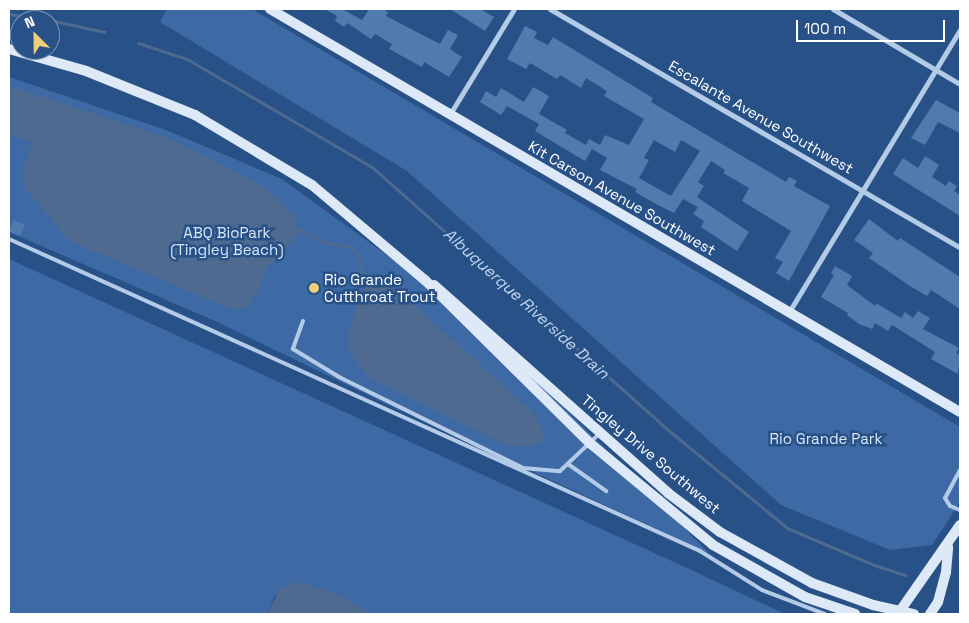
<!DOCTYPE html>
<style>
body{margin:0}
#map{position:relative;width:969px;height:623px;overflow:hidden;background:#285187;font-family:"Space Grotesk",sans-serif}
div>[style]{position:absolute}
.green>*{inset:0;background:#3d6aa4}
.water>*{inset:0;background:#4e6a90}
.stream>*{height:3px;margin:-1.5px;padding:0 1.5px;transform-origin:1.5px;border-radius:1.5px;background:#4e6a90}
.building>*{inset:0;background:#517aaf}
.lane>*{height:4px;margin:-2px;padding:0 2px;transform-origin:2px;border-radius:2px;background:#b4cbe8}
.street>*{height:5px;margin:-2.5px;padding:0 2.5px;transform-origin:2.5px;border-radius:2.5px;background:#b4cbe8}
.secondary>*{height:10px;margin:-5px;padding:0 5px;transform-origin:5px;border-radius:5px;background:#dee9f7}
.dots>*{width:14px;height:14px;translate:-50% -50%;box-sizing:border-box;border:2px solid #285187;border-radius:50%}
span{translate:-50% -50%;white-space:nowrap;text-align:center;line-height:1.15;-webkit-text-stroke:5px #285187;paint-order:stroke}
.street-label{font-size:15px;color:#fff}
.park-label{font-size:15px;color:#d8e6f7}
.poi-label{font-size:15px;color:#fff}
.left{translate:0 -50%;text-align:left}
.water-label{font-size:16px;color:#c0d5ef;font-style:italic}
.frame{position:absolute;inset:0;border:10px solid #fff;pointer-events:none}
.north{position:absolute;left:10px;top:10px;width:50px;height:50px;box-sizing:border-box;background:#285187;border:1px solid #7e97b7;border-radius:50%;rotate:337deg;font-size:14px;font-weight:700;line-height:20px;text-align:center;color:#fff}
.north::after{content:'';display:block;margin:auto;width:18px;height:22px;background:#f0cf7b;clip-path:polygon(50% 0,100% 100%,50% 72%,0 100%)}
.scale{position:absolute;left:796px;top:20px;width:149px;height:22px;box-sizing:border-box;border:2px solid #fff;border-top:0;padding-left:6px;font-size:15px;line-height:18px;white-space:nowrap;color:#fff;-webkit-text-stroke:4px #285187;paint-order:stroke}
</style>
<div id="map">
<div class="green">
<i style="clip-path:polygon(167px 9px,252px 9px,960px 427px,960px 502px,932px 545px,890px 550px,781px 505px,407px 171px,160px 22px)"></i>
<i style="clip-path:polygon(9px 77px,166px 130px,282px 179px,479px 322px,709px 553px,399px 410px,215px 321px,9px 232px)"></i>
<i style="clip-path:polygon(9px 259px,685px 567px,785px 614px,371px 614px,342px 596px,275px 595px,267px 614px,9px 614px)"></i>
</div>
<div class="water">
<i style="clip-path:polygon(9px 86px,171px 139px,216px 161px,267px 189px,294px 216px,300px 233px,266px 269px,259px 290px,248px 307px,233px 310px,70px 241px,25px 188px,22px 174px,32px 142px,9px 135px)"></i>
<i style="clip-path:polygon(375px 279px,387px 282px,403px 295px,534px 413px,543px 431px,542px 443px,521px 447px,506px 445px,368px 377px,358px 365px,349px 348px,349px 331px,361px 291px)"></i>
<i style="clip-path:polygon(300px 582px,342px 596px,371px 614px,267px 614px,280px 588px)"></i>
</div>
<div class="stream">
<i style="left:9px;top:14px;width:40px;rotate:8.5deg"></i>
<i style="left:50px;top:20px;width:56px;rotate:12.3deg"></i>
<i style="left:138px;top:43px;width:52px;rotate:18.1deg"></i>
<i style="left:187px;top:59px;width:214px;rotate:30.3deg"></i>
<i style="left:372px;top:167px;width:387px;rotate:41.6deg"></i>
<i style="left:661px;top:424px;width:163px;rotate:39.5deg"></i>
<i style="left:787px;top:528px;width:95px;rotate:23deg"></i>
<i style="left:874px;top:565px;width:33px;rotate:18deg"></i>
<i style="left:299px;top:229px;width:26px;rotate:29deg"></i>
<i style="left:322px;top:242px;width:28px;rotate:10deg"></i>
<i style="left:350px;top:247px;width:10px;rotate:37deg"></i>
<i style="left:358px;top:253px;width:22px;rotate:77deg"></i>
<i style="left:363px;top:274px;width:12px;rotate:55deg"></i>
</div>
<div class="building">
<i style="clip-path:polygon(325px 9px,342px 9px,362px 20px,369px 9px,383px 9px,388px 12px,386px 16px,440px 44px,448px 30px,458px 35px,450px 49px,462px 57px,449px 77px,424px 62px,422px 67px,389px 49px,392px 44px,375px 34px,371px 39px,347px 23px,344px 27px,335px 21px,337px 16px)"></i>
<i style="clip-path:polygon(450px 9px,480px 9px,494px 17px,485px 31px)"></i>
<i style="clip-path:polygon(evenodd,525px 26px,537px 32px,534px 38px,548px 45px,553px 37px,653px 98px,651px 102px,786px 182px,789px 177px,797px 181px,794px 186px,830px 206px,789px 281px,776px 273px,783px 262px,775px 258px,791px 231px,742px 201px,749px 188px,723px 173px,725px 170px,711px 161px,698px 182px,704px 186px,697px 197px,749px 232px,737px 251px,701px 227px,704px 221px,693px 214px,698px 207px,683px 199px,674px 213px,658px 205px,635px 192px,637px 189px,600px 170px,607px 158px,592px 149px,585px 161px,535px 131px,539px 124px,507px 106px,501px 115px,480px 102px,486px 91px,496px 97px,501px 88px,524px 102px,533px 87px,549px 96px,539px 114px,567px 130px,565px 133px,586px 145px,589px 139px,600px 145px,605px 135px,629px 145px,644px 119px,604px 96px,607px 91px,586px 78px,581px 88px,560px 75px,557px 79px,530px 63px,526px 69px,507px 59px,525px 26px,654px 140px,675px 152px,681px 140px,700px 151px,671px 196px,639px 178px,649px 160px,644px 158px,654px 140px)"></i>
<i style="clip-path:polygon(936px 100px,960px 113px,960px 133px,938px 122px,925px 145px,911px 138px)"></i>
<i style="clip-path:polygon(925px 156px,939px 165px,932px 177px,946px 186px,949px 181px,957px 186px,954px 191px,960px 195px,960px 216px,893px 174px,903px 158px,918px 168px)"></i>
<i style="clip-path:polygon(869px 219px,898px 241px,900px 238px,960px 277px,960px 309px,931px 290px,927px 296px,910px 286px,869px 258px,873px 253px,854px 240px)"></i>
<i style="clip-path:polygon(14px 220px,25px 225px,20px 236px,9px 231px)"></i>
<i style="clip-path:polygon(835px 266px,852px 276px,847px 285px,875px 306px,876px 303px,901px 318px,905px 312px,913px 318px,918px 311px,930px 318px,923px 329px,959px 348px,956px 353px,960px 355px,958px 374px,931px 359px,935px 352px,892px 325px,888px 331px,875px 323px,872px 329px,859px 324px,847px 315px,848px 313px,821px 297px,834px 275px,831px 273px)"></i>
</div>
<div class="lane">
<i style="left:9px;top:239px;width:758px;rotate:24.3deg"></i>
<i style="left:700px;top:551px;width:73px;rotate:32.2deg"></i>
<i style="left:762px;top:590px;width:67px;rotate:20.9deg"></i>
<i style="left:303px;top:321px;width:30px;rotate:110deg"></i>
<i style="left:293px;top:349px;width:54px;rotate:31.3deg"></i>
<i style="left:339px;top:377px;width:205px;rotate:26.3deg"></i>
<i style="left:523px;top:468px;width:37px;rotate:5deg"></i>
<i style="left:560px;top:471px;width:54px;rotate:-43.5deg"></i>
<i style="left:568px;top:464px;width:47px;rotate:35.4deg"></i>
<i style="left:960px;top:470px;width:32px;rotate:118deg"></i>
<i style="left:945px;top:498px;width:9px;rotate:58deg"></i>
<i style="left:950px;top:506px;width:11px;rotate:22deg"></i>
</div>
<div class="street">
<i style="left:550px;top:9px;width:475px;rotate:30.2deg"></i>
<i style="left:833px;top:9px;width:147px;rotate:30.6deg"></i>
<i style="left:450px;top:114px;width:123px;rotate:-58.6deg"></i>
<i style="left:789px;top:312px;width:330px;rotate:-58.8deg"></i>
</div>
<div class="secondary">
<i style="left:270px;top:9px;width:799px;rotate:30.29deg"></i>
<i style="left:9px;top:49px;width:80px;rotate:15.9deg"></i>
<i style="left:86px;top:71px;width:118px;rotate:22deg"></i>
<i style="left:195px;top:115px;width:136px;rotate:30.9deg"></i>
<i style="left:312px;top:185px;width:148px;rotate:40.1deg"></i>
<i style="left:425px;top:280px;width:233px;rotate:44.7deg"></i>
<i style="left:591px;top:444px;width:158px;rotate:39.6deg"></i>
<i style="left:713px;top:545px;width:106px;rotate:29.5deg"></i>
<i style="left:805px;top:597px;width:53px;rotate:18.8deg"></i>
<i style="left:434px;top:285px;width:313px;rotate:41.6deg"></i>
<i style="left:668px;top:493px;width:65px;rotate:36.9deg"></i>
<i style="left:720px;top:532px;width:105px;rotate:29deg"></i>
<i style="left:812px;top:583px;width:65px;rotate:19.8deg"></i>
<i style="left:873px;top:605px;width:42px;rotate:12.4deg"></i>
<i style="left:900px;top:611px;width:105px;rotate:-55.1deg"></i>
<i style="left:930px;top:614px;width:14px;rotate:-56deg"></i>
<i style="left:938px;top:602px;width:31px;rotate:-75deg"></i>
<i style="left:946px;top:572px;width:25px;rotate:-85deg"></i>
</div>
<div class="dots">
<i style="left:314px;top:288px;background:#f0cf7b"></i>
</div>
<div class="street-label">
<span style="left:761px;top:117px;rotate:30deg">Escalante Avenue Southwest</span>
<span style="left:622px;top:198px;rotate:30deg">Kit Carson Avenue Southwest</span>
<span style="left:651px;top:454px;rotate:40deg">Tingley Drive Southwest</span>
</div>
<div class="park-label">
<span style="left:227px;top:241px">ABQ BioPark<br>(Tingley Beach)</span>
<span style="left:826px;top:439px">Rio Grande Park</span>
</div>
<div class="poi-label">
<span class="left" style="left:324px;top:288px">Rio Grande<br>Cutthroat Trout</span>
</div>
<div class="water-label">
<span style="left:526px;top:304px;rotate:42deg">Albuquerque Riverside Drain</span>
</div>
<div class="frame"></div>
<div class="north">N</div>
<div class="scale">100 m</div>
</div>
